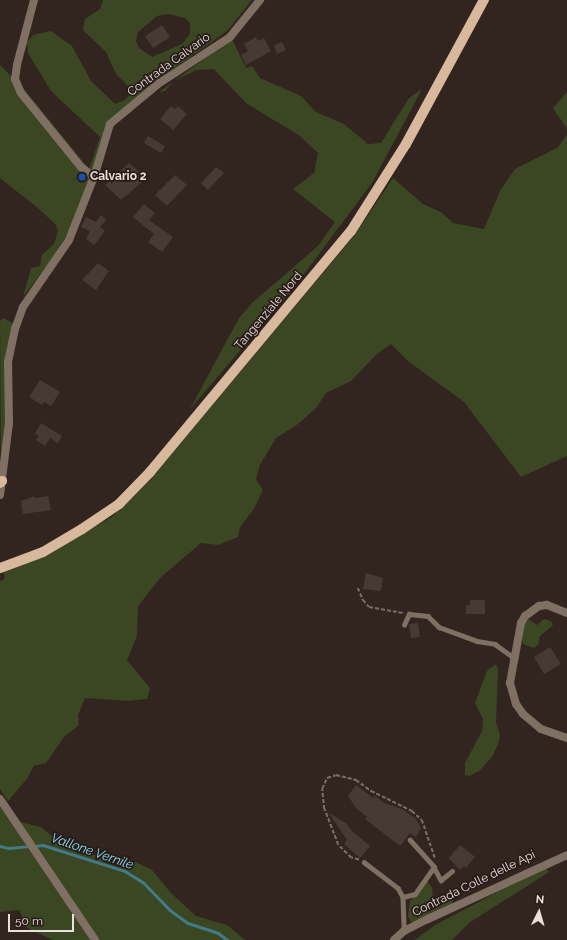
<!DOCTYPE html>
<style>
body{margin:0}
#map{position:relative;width:567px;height:940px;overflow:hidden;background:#322520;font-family:Raleway,sans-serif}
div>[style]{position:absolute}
.green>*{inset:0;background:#3b4623}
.stream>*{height:2.5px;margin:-1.25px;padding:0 1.25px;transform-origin:1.25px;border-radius:1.25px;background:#427a86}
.building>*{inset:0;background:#473934}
.path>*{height:1.5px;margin-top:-0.75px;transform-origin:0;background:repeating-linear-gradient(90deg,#7a6e6a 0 4px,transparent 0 6px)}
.lane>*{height:4.5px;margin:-2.25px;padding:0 2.25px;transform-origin:2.25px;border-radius:2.25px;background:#807063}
.street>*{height:8px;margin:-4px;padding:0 4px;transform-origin:4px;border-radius:4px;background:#807063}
.primary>*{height:10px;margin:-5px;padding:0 5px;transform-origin:5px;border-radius:5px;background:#d9b99e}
.dots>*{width:11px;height:11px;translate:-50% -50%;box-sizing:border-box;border:2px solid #281b17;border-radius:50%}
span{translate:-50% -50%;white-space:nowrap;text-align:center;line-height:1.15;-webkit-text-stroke:3.5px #281b17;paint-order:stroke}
.street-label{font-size:12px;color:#eae0dd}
.poi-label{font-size:12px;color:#eae0dd;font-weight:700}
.left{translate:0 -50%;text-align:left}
.water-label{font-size:13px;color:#84e0f4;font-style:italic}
.north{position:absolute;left:519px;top:892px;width:40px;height:40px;-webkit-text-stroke:3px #281b17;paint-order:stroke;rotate:5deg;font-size:11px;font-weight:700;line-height:16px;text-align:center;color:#eae0dd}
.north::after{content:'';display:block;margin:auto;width:14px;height:18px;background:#eae0dd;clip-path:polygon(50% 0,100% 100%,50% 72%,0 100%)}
.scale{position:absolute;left:8px;top:914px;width:66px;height:18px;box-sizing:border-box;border:2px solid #eae0dd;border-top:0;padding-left:5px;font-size:12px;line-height:14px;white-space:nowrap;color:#eae0dd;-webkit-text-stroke:3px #281b17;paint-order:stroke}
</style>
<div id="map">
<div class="green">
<i style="clip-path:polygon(evenodd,103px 0,252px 0,227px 31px,150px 86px,118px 113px,75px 219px,58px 251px,23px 297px,31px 268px,40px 266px,42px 255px,54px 244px,58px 231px,56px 225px,39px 209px,0 178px,0 65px,25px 90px,89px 169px,100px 137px,51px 91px,28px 53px,27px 42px,33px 35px,51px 31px,72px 46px,91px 81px,115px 104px,125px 100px,133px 91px,116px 74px,106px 52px,83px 30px,85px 19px,100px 9px,103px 0,168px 14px,185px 18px,190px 23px,190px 34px,182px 44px,152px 57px,139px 48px,136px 41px,138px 32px,157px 16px,168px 14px)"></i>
<i style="clip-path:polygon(232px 39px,246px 68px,252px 66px,260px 78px,301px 96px,316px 112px,344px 124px,368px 144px,381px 143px,409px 98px,422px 89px,372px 183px,292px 290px,190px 409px,239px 318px,252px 303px,318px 246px,335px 222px,293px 189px,314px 173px,318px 153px,300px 136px,246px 103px,214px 69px,196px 70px,174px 81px,165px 91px,159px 92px)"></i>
<i style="clip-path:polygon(567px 92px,567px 129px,553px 108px)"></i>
<i style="clip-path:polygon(567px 135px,567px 456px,521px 477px,464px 402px,408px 361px,391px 344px,377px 354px,351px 381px,326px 393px,316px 408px,298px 424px,276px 438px,260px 465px,256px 479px,263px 490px,254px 509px,240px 527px,238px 537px,218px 545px,201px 543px,161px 577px,138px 606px,137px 636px,127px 660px,150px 688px,147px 699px,128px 701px,85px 698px,78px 715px,79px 725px,64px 737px,46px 763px,34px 766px,26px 780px,8px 801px,0 789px,0 581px,5px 579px,3px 570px,77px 537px,113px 516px,173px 452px,354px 236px,393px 178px,423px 204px,441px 212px,453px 223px,484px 229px,500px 191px,515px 169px,557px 148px)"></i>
<i style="clip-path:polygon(3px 318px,14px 324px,7px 419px,1px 458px,0 321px)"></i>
<i style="clip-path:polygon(529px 619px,537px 625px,544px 619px,551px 621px,553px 625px,540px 636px,538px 645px,534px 648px,523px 644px,522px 638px,524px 623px)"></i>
<i style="clip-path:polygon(496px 664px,498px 669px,496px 722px,500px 734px,499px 742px,492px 757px,479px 771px,469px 776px,465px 775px,465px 763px,482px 731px,483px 719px,475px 703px,487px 671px)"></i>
<i style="clip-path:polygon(0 804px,12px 820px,41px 827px,61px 844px,101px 857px,123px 857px,151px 869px,171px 893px,196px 916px,227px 925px,245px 940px,53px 940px,27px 928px,19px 910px,0 912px)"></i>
<i style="clip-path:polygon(545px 867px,549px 872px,469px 923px,452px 940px,415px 940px,435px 925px)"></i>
<i style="clip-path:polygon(427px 881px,432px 887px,433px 898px,453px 898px,452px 904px,416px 922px,411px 922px,408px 916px,410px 901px)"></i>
</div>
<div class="stream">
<i style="left:0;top:846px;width:8px;rotate:14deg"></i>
<i style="left:8px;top:848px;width:21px;rotate:-5deg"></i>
<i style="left:34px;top:846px;width:9px;rotate:-6deg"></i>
<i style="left:43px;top:845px;width:86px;rotate:17.6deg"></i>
<i style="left:125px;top:871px;width:22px;rotate:32deg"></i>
<i style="left:144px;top:883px;width:37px;rotate:46deg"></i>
<i style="left:170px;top:910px;width:22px;rotate:36deg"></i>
<i style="left:188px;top:923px;width:32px;rotate:18deg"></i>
<i style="left:218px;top:933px;width:12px;rotate:35deg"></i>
</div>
<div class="building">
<i style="clip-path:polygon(162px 25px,170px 37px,153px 48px,145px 36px)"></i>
<i style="clip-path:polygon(256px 37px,258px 41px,264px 38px,271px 51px,246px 65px,241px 55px,248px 51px,244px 44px)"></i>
<i style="clip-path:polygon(282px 42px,286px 50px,277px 54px,274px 45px)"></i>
<i style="clip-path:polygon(171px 106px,175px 109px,178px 106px,187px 114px,173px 130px,160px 119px)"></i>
<i style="clip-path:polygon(148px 136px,165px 146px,161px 153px,144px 143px)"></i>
<i style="clip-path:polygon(129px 163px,146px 178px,121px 200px,105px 185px)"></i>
<i style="clip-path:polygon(216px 167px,224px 173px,208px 190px,201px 183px)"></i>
<i style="clip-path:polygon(175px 175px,187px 185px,167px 206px,155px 195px)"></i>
<i style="clip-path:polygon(144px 204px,155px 213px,149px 220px,173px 237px,162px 252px,148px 242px,154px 234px,133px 217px)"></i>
<i style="clip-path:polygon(101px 215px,106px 220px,100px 227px,105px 231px,94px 245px,86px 239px,90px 231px,81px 227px,86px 217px,96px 222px)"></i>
<i style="clip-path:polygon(98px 263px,109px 271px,96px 290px,82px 280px)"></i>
<i style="clip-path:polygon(40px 380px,60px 392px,51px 406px,44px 402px,42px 405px,29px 397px)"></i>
<i style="clip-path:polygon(41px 423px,62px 436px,58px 443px,50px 438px,45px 446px,36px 440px,39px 436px,35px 434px)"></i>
<i style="clip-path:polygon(35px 496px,35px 498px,48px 496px,51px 510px,23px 514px,21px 501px)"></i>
<i style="clip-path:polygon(366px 573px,383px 578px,381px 591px,363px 589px)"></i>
<i style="clip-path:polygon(470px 600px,485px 600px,485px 614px,466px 614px,466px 605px,470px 605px)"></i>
<i style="clip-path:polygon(418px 623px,420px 637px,411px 638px,409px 624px)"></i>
<i style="clip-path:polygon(550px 647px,561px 664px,544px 674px,534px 657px)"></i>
<i style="clip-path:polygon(356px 785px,373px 798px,375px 796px,384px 803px,402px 809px,415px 818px,421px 828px,416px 837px,410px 833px,400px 846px,365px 819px,367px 817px,356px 808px,348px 796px)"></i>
<i style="clip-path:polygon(329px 813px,347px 824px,351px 830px,370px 846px,360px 858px,344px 844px,347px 840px)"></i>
<i style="clip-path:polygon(460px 845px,475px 857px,466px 868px,464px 866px,460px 870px,449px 858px)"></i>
</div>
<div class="path">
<i style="left:358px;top:588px;width:13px;rotate:67deg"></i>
<i style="left:363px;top:600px;width:9px;rotate:49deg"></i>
<i style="left:369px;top:607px;width:36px;rotate:10deg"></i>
<i style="left:359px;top:860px;width:8px;rotate:-166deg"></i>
<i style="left:351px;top:858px;width:18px;rotate:-135deg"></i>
<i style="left:338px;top:845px;width:39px;rotate:-111deg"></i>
<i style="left:324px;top:809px;width:20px;rotate:-96deg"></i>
<i style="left:322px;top:789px;width:12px;rotate:-66deg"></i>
<i style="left:327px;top:778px;width:9px;rotate:-18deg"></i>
<i style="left:336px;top:775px;width:21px;rotate:14deg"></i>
<i style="left:356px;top:780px;width:19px;rotate:36deg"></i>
<i style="left:371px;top:791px;width:46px;rotate:26deg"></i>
<i style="left:412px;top:811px;width:13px;rotate:42deg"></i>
<i style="left:422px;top:820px;width:40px;rotate:71.1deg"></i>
</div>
<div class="lane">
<i style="left:404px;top:625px;width:12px;rotate:-66deg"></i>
<i style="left:409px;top:614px;width:19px;rotate:6deg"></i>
<i style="left:428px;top:616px;width:16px;rotate:45deg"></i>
<i style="left:439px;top:627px;width:40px;rotate:20.2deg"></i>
<i style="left:477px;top:641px;width:18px;rotate:9deg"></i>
<i style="left:495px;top:644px;width:24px;rotate:36deg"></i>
<i style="left:364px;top:862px;width:43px;rotate:37.4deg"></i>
<i style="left:398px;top:888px;width:10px;rotate:61deg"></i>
<i style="left:403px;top:897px;width:34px;rotate:88deg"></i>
<i style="left:434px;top:867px;width:15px;rotate:62deg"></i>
<i style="left:441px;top:880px;width:14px;rotate:-39deg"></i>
<i style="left:403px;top:897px;width:12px;rotate:-14deg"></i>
<i style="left:415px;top:894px;width:33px;rotate:-55deg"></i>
<i style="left:434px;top:867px;width:36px;rotate:-132deg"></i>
</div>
<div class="street">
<i style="left:34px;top:0;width:67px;rotate:104.7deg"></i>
<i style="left:17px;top:65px;width:14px;rotate:98deg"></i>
<i style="left:15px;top:79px;width:15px;rotate:67deg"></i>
<i style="left:21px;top:93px;width:95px;rotate:51deg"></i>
<i style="left:81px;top:167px;width:16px;rotate:38deg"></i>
<i style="left:0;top:495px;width:73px;rotate:-82.9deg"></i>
<i style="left:9px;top:423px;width:61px;rotate:-90.9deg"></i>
<i style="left:8px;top:362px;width:34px;rotate:-78deg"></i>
<i style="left:15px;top:329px;width:23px;rotate:-70deg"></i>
<i style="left:23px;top:307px;width:81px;rotate:-55.5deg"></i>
<i style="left:69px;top:240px;width:68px;rotate:-68.4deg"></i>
<i style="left:94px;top:177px;width:55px;rotate:-73.2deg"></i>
<i style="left:110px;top:124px;width:62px;rotate:-39.8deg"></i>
<i style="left:158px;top:84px;width:86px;rotate:-33.1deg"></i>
<i style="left:230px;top:37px;width:48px;rotate:-51deg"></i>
<i style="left:567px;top:613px;width:22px;rotate:-158deg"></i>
<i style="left:547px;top:605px;width:8px;rotate:173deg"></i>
<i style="left:539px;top:606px;width:17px;rotate:144deg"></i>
<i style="left:525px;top:616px;width:8px;rotate:120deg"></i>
<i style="left:521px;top:623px;width:61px;rotate:100.4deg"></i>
<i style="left:510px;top:683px;width:22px;rotate:74deg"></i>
<i style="left:516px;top:704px;width:12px;rotate:55deg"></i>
<i style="left:523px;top:714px;width:23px;rotate:40deg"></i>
<i style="left:541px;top:729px;width:28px;rotate:19deg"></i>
<i style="left:0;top:799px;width:170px;rotate:56deg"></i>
<i style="left:394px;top:940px;width:13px;rotate:-42deg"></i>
<i style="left:404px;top:931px;width:27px;rotate:-27deg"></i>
<i style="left:428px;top:919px;width:153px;rotate:-24.7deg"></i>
</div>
<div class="primary">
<i style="left:0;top:483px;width:3px;rotate:-45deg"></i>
<i style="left:0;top:568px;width:46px;rotate:-20.4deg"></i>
<i style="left:43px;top:552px;width:45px;rotate:-30.5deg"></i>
<i style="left:82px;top:529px;width:45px;rotate:-34deg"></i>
<i style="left:119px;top:504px;width:45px;rotate:-45.9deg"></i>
<i style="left:150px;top:472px;width:314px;rotate:-50.2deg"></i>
<i style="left:351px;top:231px;width:103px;rotate:-57.7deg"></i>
<i style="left:406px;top:144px;width:164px;rotate:-61.6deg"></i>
</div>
<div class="dots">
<i style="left:82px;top:177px;background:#1a4fb4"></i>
</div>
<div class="street-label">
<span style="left:169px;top:65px;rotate:-36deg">Contrada Calvario</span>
<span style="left:269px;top:311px;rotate:-50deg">Tangenziale Nord</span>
<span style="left:474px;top:884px;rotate:-26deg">Contrada Colle delle Api</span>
</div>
<div class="poi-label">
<span class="left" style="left:90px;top:177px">Calvario 2</span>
</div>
<div class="water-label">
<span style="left:92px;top:852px;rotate:19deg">Vallone Vernile</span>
</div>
<div class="north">N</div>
<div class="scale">50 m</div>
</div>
